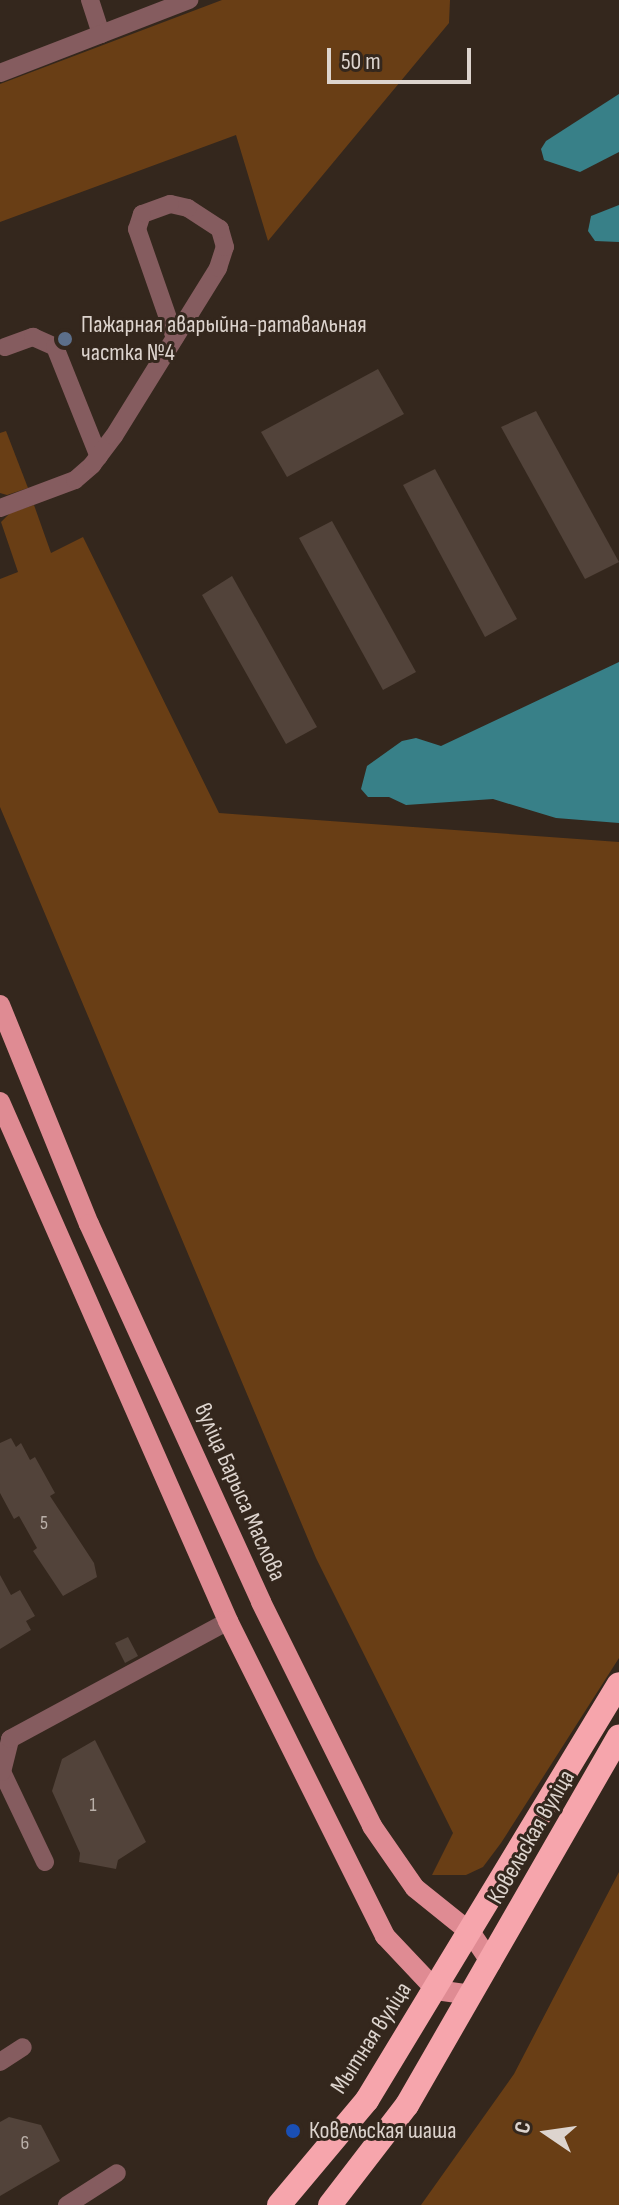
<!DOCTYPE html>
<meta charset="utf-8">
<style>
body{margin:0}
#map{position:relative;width:619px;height:2205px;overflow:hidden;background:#34271d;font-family:"Sofia Sans Condensed",sans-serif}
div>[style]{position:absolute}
.green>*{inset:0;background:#693e15}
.water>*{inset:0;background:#388088}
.building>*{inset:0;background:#52433a}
.minor>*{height:18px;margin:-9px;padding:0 9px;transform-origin:9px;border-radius:9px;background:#855c5f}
.major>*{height:20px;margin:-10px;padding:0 10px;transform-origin:10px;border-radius:10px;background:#df8b93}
.highway>*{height:24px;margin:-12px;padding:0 12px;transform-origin:12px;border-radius:12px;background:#f6a5ac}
.dots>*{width:22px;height:22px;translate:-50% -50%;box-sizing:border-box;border:4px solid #34271d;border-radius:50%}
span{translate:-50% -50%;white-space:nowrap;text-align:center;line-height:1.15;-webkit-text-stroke:6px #34271d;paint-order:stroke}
.number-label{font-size:20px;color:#bab0a9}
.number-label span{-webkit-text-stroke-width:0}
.poi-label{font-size:24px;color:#ddd4ce}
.left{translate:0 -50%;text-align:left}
.street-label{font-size:24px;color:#ddd4ce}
.north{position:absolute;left:507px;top:2093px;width:80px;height:80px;-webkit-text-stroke:6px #34271d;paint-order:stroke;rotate:283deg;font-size:22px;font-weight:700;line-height:32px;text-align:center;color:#ddd4ce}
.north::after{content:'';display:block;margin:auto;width:28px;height:36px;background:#ddd4ce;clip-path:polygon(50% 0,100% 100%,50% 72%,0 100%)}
.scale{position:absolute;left:327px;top:48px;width:144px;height:36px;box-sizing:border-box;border:4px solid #ddd4ce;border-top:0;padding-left:10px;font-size:24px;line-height:28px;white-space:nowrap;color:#ddd4ce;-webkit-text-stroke:6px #34271d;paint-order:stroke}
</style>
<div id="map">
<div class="green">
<i style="clip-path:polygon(222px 0,450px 0,449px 23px,268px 241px,236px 135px,0 222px,0 84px)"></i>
<i style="clip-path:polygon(6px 431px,28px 488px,7px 495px,0 493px,0 433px)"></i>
<i style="clip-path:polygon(34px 505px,51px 553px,83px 537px,219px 813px,619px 842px,619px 1658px,501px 1843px,483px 1867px,466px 1875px,432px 1875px,453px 1833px,316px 1558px,0 807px,0 579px,18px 572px,1px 522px,10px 513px)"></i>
<i style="clip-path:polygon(619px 1872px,619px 2205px,421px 2205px,514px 2074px)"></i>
</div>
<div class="water">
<i style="clip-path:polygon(619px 94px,619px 152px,580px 172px,544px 160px,541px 149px,546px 141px)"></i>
<i style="clip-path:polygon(619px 205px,619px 242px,595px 241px,588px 231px,591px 216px)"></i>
<i style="clip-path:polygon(619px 662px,619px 823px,556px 818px,493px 799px,406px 805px,389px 797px,368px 797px,361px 789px,367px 766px,402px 741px,416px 738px,441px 746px)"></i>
</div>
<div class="building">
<i style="clip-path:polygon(378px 369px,404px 414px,287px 477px,261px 432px)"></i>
<i style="clip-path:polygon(536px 411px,619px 562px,585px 579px,501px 427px)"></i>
<i style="clip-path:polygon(435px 469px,517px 619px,485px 637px,403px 485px)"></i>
<i style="clip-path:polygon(332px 521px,416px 672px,383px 690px,299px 538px)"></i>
<i style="clip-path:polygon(232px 576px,317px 727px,286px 744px,202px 595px)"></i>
<i style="clip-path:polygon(11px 1438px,16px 1447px,21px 1443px,30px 1460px,35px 1457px,55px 1493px,50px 1496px,94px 1563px,97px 1577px,63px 1596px,33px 1551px,37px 1548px,19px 1516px,14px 1519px,0 1493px,0 1443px)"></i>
<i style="clip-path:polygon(0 1575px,11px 1595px,20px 1590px,35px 1616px,26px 1621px,31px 1630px,0 1649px)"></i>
<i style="clip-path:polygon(128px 1637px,138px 1656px,125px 1663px,115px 1643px)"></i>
<i style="clip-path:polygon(95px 1740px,146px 1842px,118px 1860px,116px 1869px,79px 1862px,80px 1853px,52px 1791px,62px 1759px)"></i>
<i style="clip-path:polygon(9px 2117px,41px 2125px,60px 2161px,0 2196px,0 2122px)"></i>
</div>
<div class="minor">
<i style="left:90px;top:0;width:36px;rotate:72deg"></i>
<i style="left:0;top:73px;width:203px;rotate:-21.1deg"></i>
<i style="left:5px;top:347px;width:30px;rotate:-20deg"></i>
<i style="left:33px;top:337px;width:24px;rotate:24deg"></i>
<i style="left:55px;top:347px;width:118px;rotate:68.2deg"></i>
<i style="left:0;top:508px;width:80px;rotate:-20.5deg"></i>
<i style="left:75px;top:480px;width:23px;rotate:-41deg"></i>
<i style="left:92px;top:465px;width:36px;rotate:-53deg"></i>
<i style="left:114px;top:436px;width:198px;rotate:-58.2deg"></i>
<i style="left:218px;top:268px;width:22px;rotate:-72deg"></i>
<i style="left:225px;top:247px;width:19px;rotate:-106deg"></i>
<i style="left:220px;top:229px;width:38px;rotate:-147deg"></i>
<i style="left:188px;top:208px;width:18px;rotate:-167deg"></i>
<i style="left:170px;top:204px;width:30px;rotate:160deg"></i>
<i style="left:142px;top:214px;width:16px;rotate:108deg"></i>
<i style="left:137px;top:229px;width:115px;rotate:70.8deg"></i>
<i style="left:45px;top:1862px;width:100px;rotate:-115.5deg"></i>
<i style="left:2px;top:1772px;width:34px;rotate:-76deg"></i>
<i style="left:10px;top:1739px;width:248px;rotate:-28.4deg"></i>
<i style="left:0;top:2062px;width:27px;rotate:-33deg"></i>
<i style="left:67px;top:2205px;width:59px;rotate:-32.6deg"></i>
</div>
<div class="major">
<i style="left:0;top:1005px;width:236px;rotate:67.9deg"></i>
<i style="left:89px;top:1224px;width:415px;rotate:65.5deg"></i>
<i style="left:261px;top:1602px;width:250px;rotate:63.6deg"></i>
<i style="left:372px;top:1826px;width:75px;rotate:55.3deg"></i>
<i style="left:415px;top:1888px;width:72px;rotate:38.8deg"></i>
<i style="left:471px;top:1933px;width:36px;rotate:56deg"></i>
<i style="left:0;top:1102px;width:567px;rotate:66.28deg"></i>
<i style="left:228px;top:1621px;width:352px;rotate:63.5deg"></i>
<i style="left:385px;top:1936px;width:74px;rotate:46.6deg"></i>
<i style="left:436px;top:1990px;width:36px;rotate:8deg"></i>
</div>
<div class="highway">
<i style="left:279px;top:2205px;width:137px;rotate:-50deg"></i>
<i style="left:367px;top:2100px;width:486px;rotate:-58.8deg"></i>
<i style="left:330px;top:2205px;width:126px;rotate:-52.4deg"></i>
<i style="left:407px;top:2105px;width:425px;rotate:-60.1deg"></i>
</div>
<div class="dots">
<i style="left:65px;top:339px;background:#5c6f8a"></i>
<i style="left:293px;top:2131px;background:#1a4fb4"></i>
</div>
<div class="number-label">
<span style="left:44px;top:1523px">5</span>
<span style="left:93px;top:1805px">1</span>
<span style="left:25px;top:2143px">6</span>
</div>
<div class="poi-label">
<span class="left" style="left:81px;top:339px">Пажарная аварыйна-ратавальная<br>частка №4</span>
<span class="left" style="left:309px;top:2131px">Ковельская шаша</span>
</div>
<div class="street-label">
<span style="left:240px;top:1492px;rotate:66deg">вуліца Барыса Маслова</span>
<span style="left:531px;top:1837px;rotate:-60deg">Ковельская вуліца</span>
<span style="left:371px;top:2038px;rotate:-57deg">Мытная вуліца</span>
</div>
<div class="north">С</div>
<div class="scale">50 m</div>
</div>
